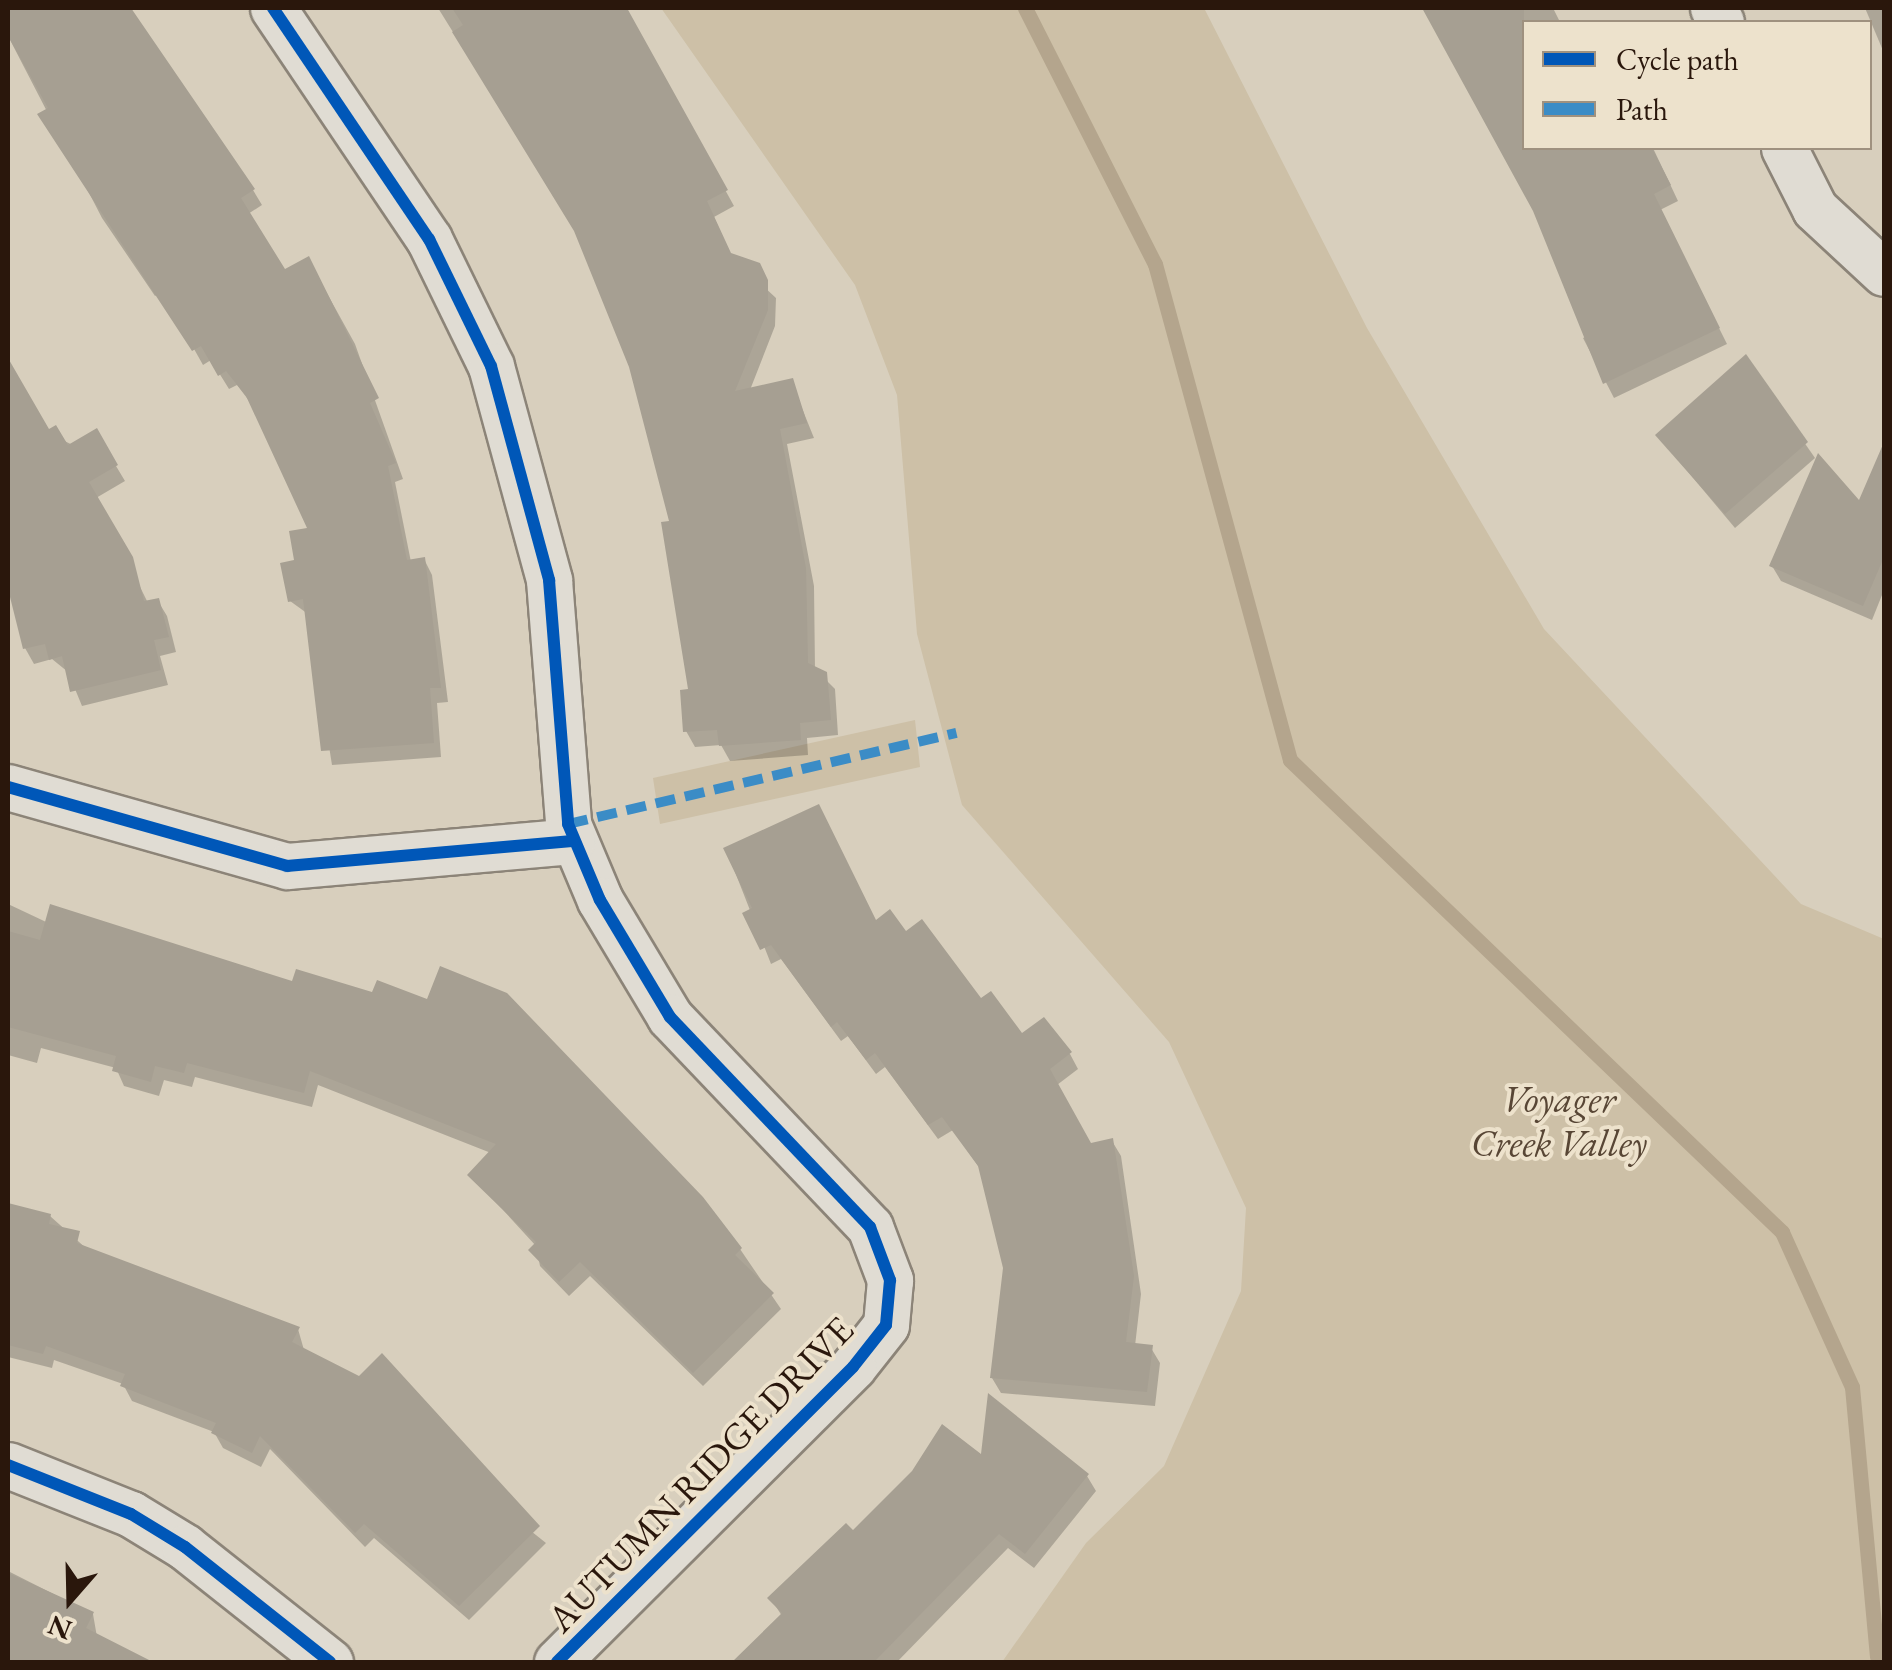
<!DOCTYPE html>
<style>
body{margin:0}
#map{position:relative;width:1892px;height:1670px;overflow:hidden;background:#d8cfbd;font-family:"EB Garamond",serif}
div>[style]{position:absolute}
.green>*{inset:0;background:#cdc0a7}
.shadow>*{inset:0;background:#0003}
.stream>*{height:15px;margin:-7.5px;padding:0 7.5px;transform-origin:7.5px;border-radius:7.5px;background:#b4a58d}
.building>*{inset:0;background:#a69f92}
.roads{filter:drop-shadow(2px 0 #8c8478) drop-shadow(-2px 0 #8c8478) drop-shadow(0 2px #8c8478) drop-shadow(0 -2px #8c8478)}
.street>*{height:45px;margin:-22.5px;padding:0 22.5px;transform-origin:22.5px;border-radius:22.5px;background:#e0dcd3}
.quiet>*{height:10px;margin-top:-5px;transform-origin:0;background:repeating-linear-gradient(90deg,#3b8cc6 0 20px,transparent 0 30px)}
.cycleway>*{height:12px;margin:-6px;padding:0 6px;transform-origin:6px;border-radius:6px;background:#0057b8}
span{translate:-50% -50%;white-space:nowrap;text-align:center;line-height:1.15;-webkit-text-stroke:8px #ede2cc;paint-order:stroke}
.park-label{font-size:38px;color:#584635;font-style:italic}
.street-label{font-size:38px;color:#2a170c}
.frame{position:absolute;inset:0;border:10px solid #2a170c;pointer-events:none}
.legend{position:absolute;left:1522px;top:20px;width:350px;height:130px;box-sizing:border-box;background:#ede2cc;border:2px solid #9f917f;margin:0;padding:12px 18px;list-style:none;font-size:30px;color:#2a170c}
.legend li{display:flex;align-items:center;gap:20px;height:50px}
.legend b{width:50px;border:2px solid #9f917f}
.north{position:absolute;left:20px;top:1550px;width:100px;height:100px;-webkit-text-stroke:8px #ede2cc;paint-order:stroke;rotate:200deg;font-size:28px;font-weight:700;line-height:40px;text-align:center;color:#2a170c}
.north::after{content:'';display:block;margin:auto;width:35px;height:45px;background:#2a170c;clip-path:polygon(50% 0,100% 100%,50% 72%,0 100%)}
</style>
<div id="map">
<div class="green">
<i style="clip-path:polygon(661px 8px,1204px 8px,1367px 328px,1544px 629px,1801px 904px,1884px 939px,1884px 1662px,1002px 1662px,1086px 1543px,1164px 1466px,1241px 1291px,1246px 1208px,1169px 1042px,962px 805px,917px 634px,897px 395px,855px 285px)"></i>
<i style="clip-path:polygon(915px 720px,920px 767px,660px 824px,653px 778px)"></i>
</div>
<div class="shadow">
<i style="clip-path:polygon(8px 8px,128px 8px,253px 190px,262px 205px,248px 214px,285px 273px,308px 259px,355px 344px,403px 479px,395px 482px,411px 562px,424px 559px,432px 575px,448px 702px,437px 703px,441px 757px,332px 765px,308px 614px,290px 601px,310px 530px,253px 406px,237px 385px,229px 389px,211px 360px,203px 365px,162px 292px,155px 296px,102px 218px,8px 36px)"></i>
<i style="clip-path:polygon(438px 8px,592px 8px,615px 43px,637px 30px,734px 206px,714px 217px,731px 256px,776px 298px,775px 326px,750px 390px,791px 381px,814px 438px,787px 444px,814px 586px,815px 669px,835px 689px,838px 735px,807px 738px,808px 755px,730px 761px,721px 745px,695px 747px,686px 731px,691px 691px,672px 523px,631px 366px,578px 233px)"></i>
<i style="clip-path:polygon(1424px 8px,1553px 8px,1560px 22px,1524px 22px,1524px 148px,1653px 148px,1678px 201px,1660px 210px,1727px 344px,1614px 398px,1583px 338px,1593px 333px,1465px 68px)"></i>
<i style="clip-path:polygon(1865px 8px,1884px 8px,1884px 53px)"></i>
<i style="clip-path:polygon(1746px 358px,1815px 458px,1735px 528px,1658px 436px)"></i>
<i style="clip-path:polygon(8px 363px,48px 433px,116px 466px,125px 481px,96px 498px,148px 603px,158px 601px,167px 616px,176px 652px,160px 656px,168px 685px,82px 706px,68px 672px,52px 659px,34px 664px,25px 648px,8px 579px)"></i>
<i style="clip-path:polygon(1877px 465px,1884px 468px,1884px 590px,1872px 620px,1781px 581px,1772px 566px,1859px 504px)"></i>
<i style="clip-path:polygon(726px 849px,906px 935px,1022px 1036px,1070px 1054px,1078px 1069px,1057px 1085px,1090px 1146px,1112px 1141px,1121px 1156px,1141px 1294px,1135px 1346px,1151px 1348px,1160px 1363px,1155px 1406px,1001px 1393px,992px 1378px,1005px 1268px,981px 1170px,953px 1130px,938px 1139px,885px 1067px,876px 1074px,848px 1036px,841px 1041px,781px 959px,771px 964px)"></i>
<i style="clip-path:polygon(8px 904px,740px 1249px,781px 1309px,703px 1386px,590px 1276px,569px 1296px,540px 1266px,536px 1246px,471px 1175px,491px 1153px,318px 1085px,312px 1107px,195px 1077px,192px 1087px,164px 1080px,159px 1096px,124px 1086px,116px 1068px,41px 1048px,37px 1063px,8px 1055px)"></i>
<i style="clip-path:polygon(8px 1205px,50px 1216px,88px 1250px,298px 1329px,304px 1350px,546px 1543px,469px 1620px,374px 1538px,365px 1547px,270px 1449px,261px 1467px,223px 1448px,214px 1432px,132px 1401px,123px 1384px,54px 1360px,52px 1368px,8px 1357px)"></i>
<i style="clip-path:polygon(983px 1459px,1087px 1476px,1096px 1491px,1034px 1568px,1008px 1548px,897px 1662px,735px 1662px,782px 1616px,771px 1599px,853px 1534px)"></i>
<i style="clip-path:polygon(8px 1571px,93px 1614px,97px 1637px,144px 1662px,8px 1662px)"></i>
</div>
<div class="stream">
<i style="left:1025px;top:8px;width:287px;rotate:63.1deg"></i>
<i style="left:1155px;top:264px;width:514px;rotate:74.77deg"></i>
<i style="left:1290px;top:760px;width:682px;rotate:43.81deg"></i>
<i style="left:1782px;top:1232px;width:170px;rotate:65.7deg"></i>
<i style="left:1852px;top:1387px;width:271px;rotate:84.7deg"></i>
</div>
<div class="building">
<i style="clip-path:polygon(8px 8px,131px 8px,255px 189px,241px 198px,285px 269px,309px 256px,379px 398px,370px 403px,396px 463px,388px 466px,407px 560px,425px 557px,441px 688px,430px 688px,434px 743px,321px 751px,303px 599px,288px 602px,280px 563px,294px 560px,289px 531px,307px 528px,246px 396px,226px 371px,218px 376px,201px 346px,192px 351px,37px 114px,48px 108px,8px 36px)"></i>
<i style="clip-path:polygon(452px 8px,627px 8px,728px 190px,707px 201px,731px 253px,760px 263px,768px 280px,768px 310px,735px 391px,793px 378px,807px 423px,780px 429px,806px 568px,808px 663px,827px 672px,831px 720px,800px 723px,801px 740px,719px 746px,717px 730px,683px 732px,680px 690px,688px 689px,661px 522px,669px 521px,629px 367px,574px 231px,452px 32px,463px 25px)"></i>
<i style="clip-path:polygon(1422px 8px,1524px 8px,1524px 148px,1652px 148px,1671px 185px,1654px 194px,1720px 328px,1603px 384px,1533px 211px)"></i>
<i style="clip-path:polygon(1746px 354px,1808px 442px,1725px 514px,1655px 435px)"></i>
<i style="clip-path:polygon(8px 358px,49px 429px,56px 425px,68px 445px,97px 428px,118px 465px,89px 482px,133px 557px,144px 601px,159px 598px,169px 637px,154px 640px,161px 670px,70px 692px,62px 656px,49px 660px,45px 644px,23px 649px,8px 589px)"></i>
<i style="clip-path:polygon(1884px 442px,1884px 557px,1863px 606px,1769px 566px,1818px 453px,1859px 500px)"></i>
<i style="clip-path:polygon(819px 804px,876px 920px,890px 909px,906px 931px,922px 919px,981px 998px,991px 991px,1022px 1033px,1044px 1017px,1072px 1052px,1050px 1069px,1091px 1143px,1113px 1138px,1134px 1276px,1126px 1342px,1153px 1345px,1147px 1392px,990px 1378px,1003px 1268px,978px 1166px,942px 1117px,928px 1125px,875px 1053px,866px 1060px,837px 1022px,831px 1027px,771px 945px,760px 950px,742px 913px,752px 908px,723px 848px)"></i>
<i style="clip-path:polygon(50px 904px,292px 981px,296px 969px,372px 992px,377px 980px,427px 999px,440px 966px,507px 993px,703px 1197px,742px 1248px,735px 1255px,774px 1293px,693px 1373px,580px 1262px,559px 1282px,528px 1250px,536px 1242px,467px 1175px,496px 1144px,310px 1071px,304px 1093px,187px 1063px,184px 1073px,155px 1066px,151px 1082px,112px 1071px,116px 1056px,8px 1027px,8px 931px,40px 940px)"></i>
<i style="clip-path:polygon(8px 1203px,51px 1214px,49px 1224px,80px 1231px,77px 1243px,300px 1327px,292px 1342px,359px 1376px,382px 1353px,540px 1526px,459px 1606px,364px 1524px,355px 1533px,260px 1436px,252px 1453px,211px 1433px,216px 1423px,120px 1386px,125px 1374px,46px 1346px,43px 1354px,8px 1345px)"></i>
<i style="clip-path:polygon(988px 1393px,1089px 1474px,1025px 1554px,999px 1534px,874px 1662px,732px 1662px,782px 1613px,767px 1598px,846px 1523px,853px 1530px,912px 1471px,942px 1424px,981px 1454px)"></i>
<i style="clip-path:polygon(8px 1573px,94px 1612px,86px 1628px,153px 1662px,8px 1662px)"></i>
</div>
<div class="roads">
<div class="street">
<i style="left:273px;top:8px;width:279px;rotate:56deg"></i>
<i style="left:429px;top:239px;width:141px;rotate:64deg"></i>
<i style="left:491px;top:366px;width:222px;rotate:74.8deg"></i>
<i style="left:549px;top:580px;width:245px;rotate:85.5deg"></i>
<i style="left:568px;top:824px;width:82px;rotate:67.2deg"></i>
<i style="left:600px;top:900px;width:136px;rotate:59.1deg"></i>
<i style="left:670px;top:1017px;width:290px;rotate:46.4deg"></i>
<i style="left:870px;top:1227px;width:57px;rotate:69.3deg"></i>
<i style="left:890px;top:1280px;width:45px;rotate:95.1deg"></i>
<i style="left:886px;top:1325px;width:53px;rotate:128.2deg"></i>
<i style="left:853px;top:1367px;width:418px;rotate:135.1deg"></i>
<i style="left:1713px;top:8px;width:16px;rotate:60deg"></i>
<i style="left:1784px;top:148px;width:68px;rotate:63.1deg"></i>
<i style="left:1815px;top:209px;width:94px;rotate:42.8deg"></i>
<i style="left:8px;top:787px;width:290px;rotate:15.8deg"></i>
<i style="left:287px;top:866px;width:286px;rotate:-5deg"></i>
<i style="left:8px;top:1465px;width:132px;rotate:21.7deg"></i>
<i style="left:131px;top:1514px;width:63px;rotate:31.4deg"></i>
<i style="left:185px;top:1547px;width:185px;rotate:38.4deg"></i>
</div>
</div>
<div class="quiet">
<i style="left:568px;top:824px;width:399px;rotate:-13.2deg"></i>
</div>
<div class="cycleway">
<i style="left:273px;top:8px;width:279px;rotate:56deg"></i>
<i style="left:429px;top:239px;width:141px;rotate:64deg"></i>
<i style="left:491px;top:366px;width:222px;rotate:74.8deg"></i>
<i style="left:549px;top:580px;width:245px;rotate:85.5deg"></i>
<i style="left:568px;top:824px;width:82px;rotate:67.2deg"></i>
<i style="left:600px;top:900px;width:136px;rotate:59.1deg"></i>
<i style="left:670px;top:1017px;width:290px;rotate:46.4deg"></i>
<i style="left:870px;top:1227px;width:57px;rotate:69.3deg"></i>
<i style="left:890px;top:1280px;width:45px;rotate:95.1deg"></i>
<i style="left:886px;top:1325px;width:53px;rotate:128.2deg"></i>
<i style="left:853px;top:1367px;width:418px;rotate:135.1deg"></i>
<i style="left:8px;top:787px;width:290px;rotate:15.8deg"></i>
<i style="left:287px;top:866px;width:286px;rotate:-5deg"></i>
<i style="left:8px;top:1465px;width:132px;rotate:21.7deg"></i>
<i style="left:131px;top:1514px;width:63px;rotate:31.4deg"></i>
<i style="left:185px;top:1547px;width:185px;rotate:38.4deg"></i>
</div>
<div class="park-label">
<span style="left:1559px;top:1121px">Voyager<br>Creek Valley</span>
</div>
<div class="street-label">
<span style="left:700px;top:1474px;rotate:-46deg">AUTUMN RIDGE DRIVE</span>
</div>
<div class="frame"></div>
<ul class="legend">
<li><b style="height:12px;background:#0057b8"></b>Cycle path</li>
<li><b style="height:12px;background:#3b8cc6"></b>Path</li>
</ul>
<div class="north">N</div>
</div>
